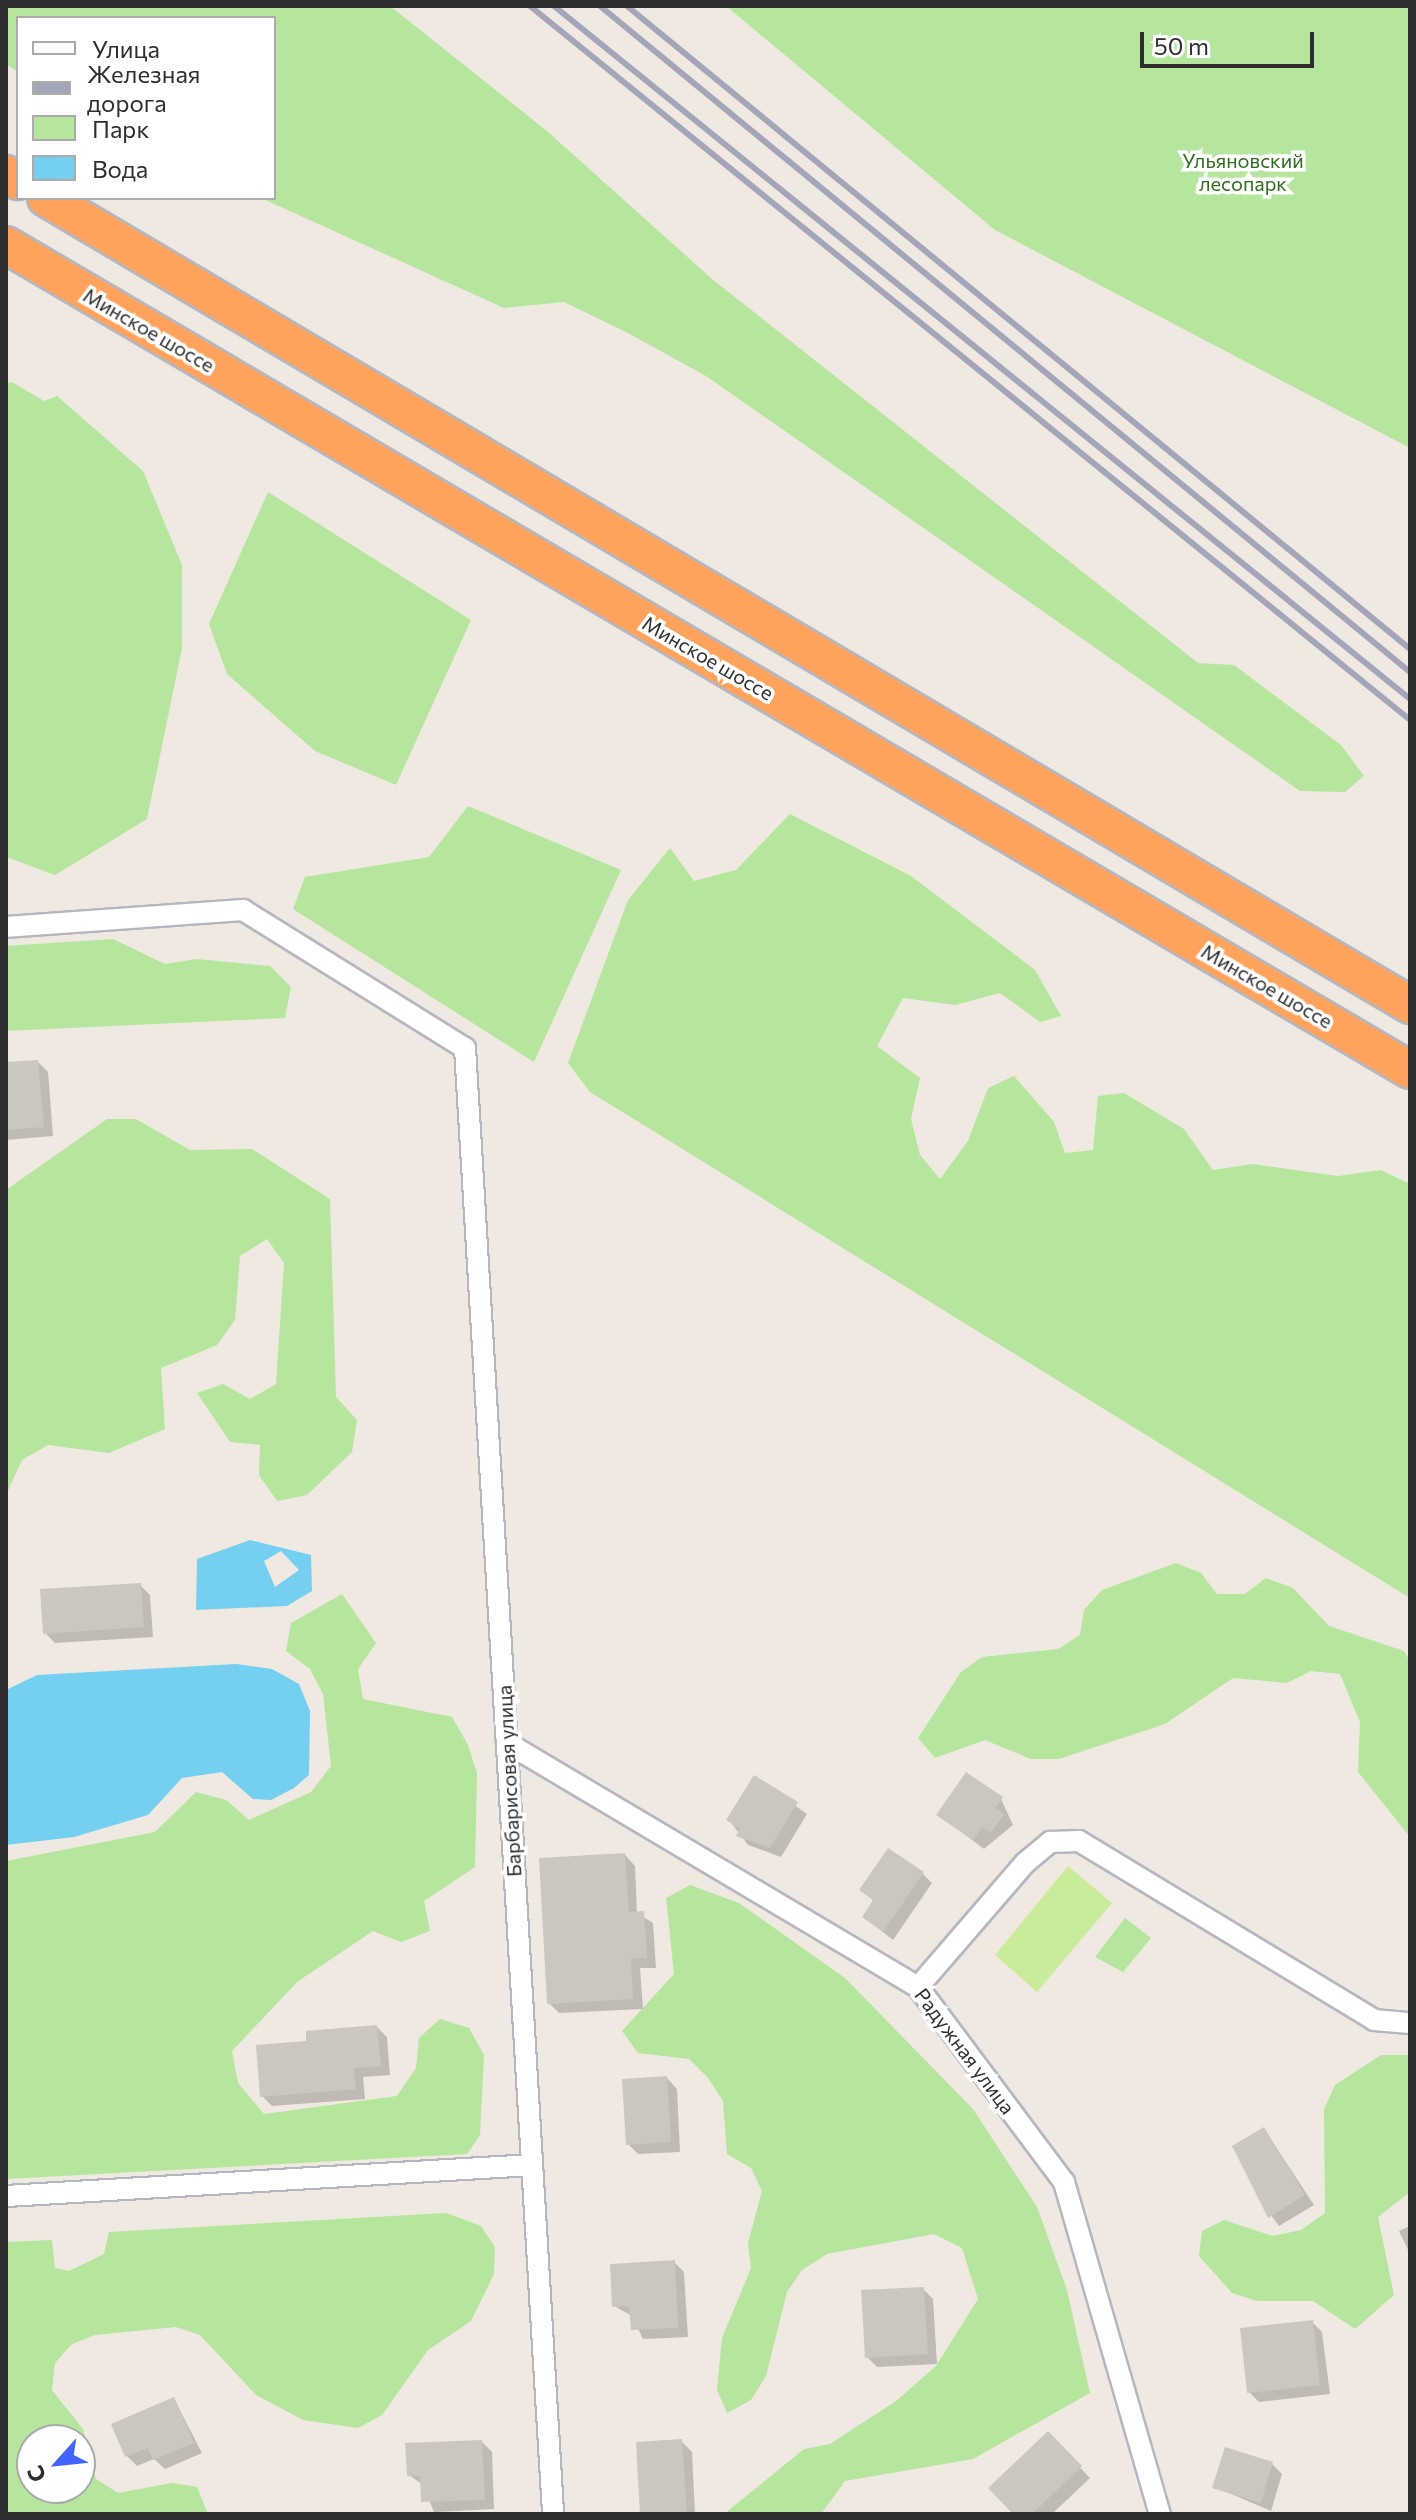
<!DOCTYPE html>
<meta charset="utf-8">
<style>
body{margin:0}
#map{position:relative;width:1416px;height:2520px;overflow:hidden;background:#efe9e1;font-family:Commissioner,sans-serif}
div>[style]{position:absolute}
.green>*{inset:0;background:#b6e59e}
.pitch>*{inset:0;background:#c9ec9a}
.water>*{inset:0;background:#75cff0}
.shadow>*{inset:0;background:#0003}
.building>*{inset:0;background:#cbc7bf}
.roads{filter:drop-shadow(2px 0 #b4b7c1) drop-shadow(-2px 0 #b4b7c1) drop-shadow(0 2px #b4b7c1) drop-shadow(0 -2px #b4b7c1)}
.street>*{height:20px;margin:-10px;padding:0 10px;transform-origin:10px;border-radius:10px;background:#fff}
.highway>*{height:36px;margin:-18px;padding:0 18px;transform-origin:18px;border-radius:18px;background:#ffa35c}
.rail>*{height:6px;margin:-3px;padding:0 3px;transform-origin:3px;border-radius:3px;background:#a3a6b8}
span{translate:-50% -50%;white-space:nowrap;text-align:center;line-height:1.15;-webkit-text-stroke:7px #fff;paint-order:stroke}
.park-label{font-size:20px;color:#2c6e1b}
.street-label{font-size:20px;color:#2e2e2e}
.frame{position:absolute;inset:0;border:8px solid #2e2e2e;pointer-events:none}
.legend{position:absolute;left:16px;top:16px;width:260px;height:184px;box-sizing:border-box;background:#fff;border:2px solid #ababab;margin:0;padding:10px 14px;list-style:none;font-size:24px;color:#2e2e2e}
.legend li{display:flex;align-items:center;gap:16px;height:40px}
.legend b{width:40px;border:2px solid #ababab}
.north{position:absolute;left:16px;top:2424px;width:80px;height:80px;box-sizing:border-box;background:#fff;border:2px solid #ababab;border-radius:50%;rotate:243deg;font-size:22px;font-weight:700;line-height:32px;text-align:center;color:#2e2e2e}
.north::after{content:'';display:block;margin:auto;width:28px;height:36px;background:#4264fb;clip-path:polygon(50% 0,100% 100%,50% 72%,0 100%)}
.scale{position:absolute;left:1140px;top:32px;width:174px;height:36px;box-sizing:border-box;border:4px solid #2e2e2e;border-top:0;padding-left:10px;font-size:24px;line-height:28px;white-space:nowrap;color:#2e2e2e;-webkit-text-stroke:6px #fff;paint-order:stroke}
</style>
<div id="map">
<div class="green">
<i style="clip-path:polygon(6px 6px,390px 6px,547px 131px,712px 279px,1198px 663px,1234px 665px,1341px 745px,1364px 776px,1345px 792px,1300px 791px,706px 376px,628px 333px,564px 302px,504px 308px,261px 198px,274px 198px,274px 18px,18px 18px,18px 72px,6px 64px)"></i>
<i style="clip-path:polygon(726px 6px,1410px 6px,1410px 448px,995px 230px)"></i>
<i style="clip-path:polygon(12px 382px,44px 401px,57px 396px,143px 471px,182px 565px,182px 648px,147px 819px,55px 875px,6px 857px,6px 384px)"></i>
<i style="clip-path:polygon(268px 492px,471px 620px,396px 785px,315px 751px,227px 674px,209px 624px)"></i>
<i style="clip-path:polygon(468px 806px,621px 870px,534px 1062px,293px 909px,305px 877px,429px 857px)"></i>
<i style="clip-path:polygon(790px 814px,911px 876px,1035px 970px,1061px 1016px,1040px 1022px,1000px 993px,955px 1005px,903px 998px,877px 1046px,920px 1078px,911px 1119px,920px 1155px,940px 1179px,968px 1141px,988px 1088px,1014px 1076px,1054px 1122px,1065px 1153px,1093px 1150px,1098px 1096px,1124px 1093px,1184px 1129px,1213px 1170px,1252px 1164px,1338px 1176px,1381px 1170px,1410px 1184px,1410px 1598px,590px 1092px,568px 1063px,628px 900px,670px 848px,694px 881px,736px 870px)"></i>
<i style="clip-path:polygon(113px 939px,165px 964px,197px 959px,270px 966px,291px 987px,285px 1018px,6px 1031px,6px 946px)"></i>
<i style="clip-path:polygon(107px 1119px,136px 1119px,190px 1150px,252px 1149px,330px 1199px,336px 1397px,357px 1420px,352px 1452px,307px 1495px,277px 1501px,259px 1475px,260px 1445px,230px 1442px,197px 1393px,223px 1384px,250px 1399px,276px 1384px,284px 1263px,267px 1239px,240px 1256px,235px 1320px,217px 1345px,161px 1368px,165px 1429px,109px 1453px,48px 1445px,22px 1460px,6px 1495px,6px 1190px)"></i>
<i style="clip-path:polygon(1176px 1563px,1201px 1573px,1217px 1594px,1245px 1594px,1266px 1578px,1293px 1588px,1329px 1626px,1404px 1651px,1410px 1661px,1410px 1837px,1358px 1772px,1360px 1722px,1340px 1674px,1311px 1671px,1287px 1683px,1233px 1678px,1165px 1724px,1059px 1759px,1031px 1759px,985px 1740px,935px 1758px,918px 1738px,961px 1672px,982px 1657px,1058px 1649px,1080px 1635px,1084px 1610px,1102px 1590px)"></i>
<i style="clip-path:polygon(342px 1594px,376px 1643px,358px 1669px,363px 1699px,452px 1717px,468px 1745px,477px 1773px,475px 1867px,424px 1901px,430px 1931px,401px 1942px,373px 1931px,297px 1982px,232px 2051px,238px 2083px,264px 2114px,397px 2096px,416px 2068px,419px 2038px,440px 2019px,469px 2028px,484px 2055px,480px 2135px,467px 2154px,6px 2179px,6px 1861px,155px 1832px,196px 1792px,226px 1800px,249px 1820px,311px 1792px,331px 1766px,323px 1694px,310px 1669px,286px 1651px,291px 1623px)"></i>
<i style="clip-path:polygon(690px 1885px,739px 1903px,845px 1978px,973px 2109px,1037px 2207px,1067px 2290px,1090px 2393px,973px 2459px,845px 2481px,821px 2514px,724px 2514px,804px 2449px,830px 2444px,896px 2401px,936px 2366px,978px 2299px,962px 2248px,934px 2234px,827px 2254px,802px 2270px,787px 2292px,766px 2376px,751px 2400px,727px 2413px,717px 2390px,722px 2338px,751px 2268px,748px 2243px,762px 2191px,751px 2168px,727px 2154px,723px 2101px,708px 2078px,689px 2059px,638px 2053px,622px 2031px,674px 1974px,666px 1898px)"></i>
<i style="clip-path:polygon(1125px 1918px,1151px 1938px,1123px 1972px,1095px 1957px)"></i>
<i style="clip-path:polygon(1381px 2055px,1410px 2055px,1410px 2192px,1378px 2217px,1394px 2295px,1355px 2329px,1313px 2301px,1257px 2301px,1232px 2293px,1199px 2256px,1202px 2231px,1224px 2220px,1273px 2236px,1301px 2230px,1325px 2213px,1324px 2109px,1335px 2085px)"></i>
<i style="clip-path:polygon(evenodd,446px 2213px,481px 2226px,495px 2247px,494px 2274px,471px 2321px,428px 2350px,382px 2415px,358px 2428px,303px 2420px,256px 2395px,200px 2335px,176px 2327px,95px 2335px,72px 2344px,55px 2363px,52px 2390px,83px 2429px,96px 2479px,118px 2493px,172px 2483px,197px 2487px,208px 2514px,6px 2514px,6px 2242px,52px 2240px,55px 2268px,69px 2271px,104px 2254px,109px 2232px,446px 2213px,32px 2440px,80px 2440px,80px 2488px,32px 2488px,32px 2440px)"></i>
</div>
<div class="pitch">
<i style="clip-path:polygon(1068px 1866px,1112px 1903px,1037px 1992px,995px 1955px)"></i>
</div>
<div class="water">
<i style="clip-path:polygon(evenodd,250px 1540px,311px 1555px,312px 1591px,287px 1606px,196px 1610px,197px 1559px,250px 1540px,281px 1551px,299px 1570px,275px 1587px,264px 1561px,281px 1551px)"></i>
<i style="clip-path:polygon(236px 1664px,272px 1669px,299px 1684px,310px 1711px,309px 1775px,294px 1788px,271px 1800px,253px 1799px,222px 1772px,182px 1778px,148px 1815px,74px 1837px,6px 1845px,6px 1690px,37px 1675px)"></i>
</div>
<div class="shadow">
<i style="clip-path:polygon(38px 1062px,48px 1072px,53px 1136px,6px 1140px,6px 1064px)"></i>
<i style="clip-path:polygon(140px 1585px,150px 1595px,153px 1637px,55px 1643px,45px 1633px)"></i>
<i style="clip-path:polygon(755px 1778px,807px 1814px,781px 1857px,748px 1845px,729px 1820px)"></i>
<i style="clip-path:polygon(1001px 1799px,1013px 1825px,984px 1849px,939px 1815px)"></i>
<i style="clip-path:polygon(625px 1855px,635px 1866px,637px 1913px,653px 1923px,656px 1968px,640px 1968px,643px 2009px,559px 2013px,549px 2003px)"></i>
<i style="clip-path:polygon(922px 1873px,932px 1883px,893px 1940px,864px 1917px,875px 1902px,862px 1890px)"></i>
<i style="clip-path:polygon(377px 2027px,387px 2037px,390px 2075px,363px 2077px,365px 2099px,272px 2106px,262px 2096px)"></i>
<i style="clip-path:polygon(667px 2078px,677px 2089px,680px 2152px,638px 2154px,628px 2144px)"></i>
<i style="clip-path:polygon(1264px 2129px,1314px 2205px,1279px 2226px,1257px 2196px)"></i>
<i style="clip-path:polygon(1410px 2226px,1410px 2254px,1399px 2231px)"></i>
<i style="clip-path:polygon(674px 2262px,684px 2272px,688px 2337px,643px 2339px,632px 2316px,614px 2306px)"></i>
<i style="clip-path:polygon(923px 2289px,933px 2299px,937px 2364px,877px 2367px,867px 2357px)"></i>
<i style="clip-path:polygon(1312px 2322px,1322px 2332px,1330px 2394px,1259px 2402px,1249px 2392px)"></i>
<i style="clip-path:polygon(174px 2399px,202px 2453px,165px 2469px,154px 2459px,137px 2466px,127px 2456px)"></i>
<i style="clip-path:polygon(1048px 2434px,1090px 2478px,1052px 2514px,1015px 2514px)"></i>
<i style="clip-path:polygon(482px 2442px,492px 2452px,494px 2509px,434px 2512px,423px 2485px,409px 2475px)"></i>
<i style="clip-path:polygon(682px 2442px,692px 2452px,695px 2514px,642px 2514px)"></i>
<i style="clip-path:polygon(1272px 2464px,1282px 2474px,1271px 2511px,1215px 2487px)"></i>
</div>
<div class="building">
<i style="clip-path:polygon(38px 1060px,44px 1127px,6px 1130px,6px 1062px)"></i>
<i style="clip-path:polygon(141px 1583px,144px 1627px,43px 1634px,40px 1589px)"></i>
<i style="clip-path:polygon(966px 1772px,1003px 1797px,995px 1808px,1004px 1814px,991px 1833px,982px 1827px,973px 1840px,936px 1815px)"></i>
<i style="clip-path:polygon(754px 1775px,798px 1802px,770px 1848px,736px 1836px,740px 1829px,726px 1820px)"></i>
<i style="clip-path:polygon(888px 1848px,924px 1872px,883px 1932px,862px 1917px,873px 1900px,859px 1890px)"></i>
<i style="clip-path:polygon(625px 1853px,629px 1912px,644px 1911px,647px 1958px,631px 1959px,633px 1999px,547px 2004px,539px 1858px)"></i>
<i style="clip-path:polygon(377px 2025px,381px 2066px,354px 2068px,356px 2089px,260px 2097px,256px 2045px,306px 2041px,306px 2031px)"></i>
<i style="clip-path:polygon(667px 2076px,671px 2142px,626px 2145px,622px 2079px)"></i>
<i style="clip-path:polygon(1264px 2127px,1305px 2195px,1268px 2218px,1232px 2146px)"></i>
<i style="clip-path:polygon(675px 2260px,678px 2328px,631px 2330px,629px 2306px,612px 2307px,610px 2264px)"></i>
<i style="clip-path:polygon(924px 2287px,928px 2354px,865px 2358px,861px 2290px)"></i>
<i style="clip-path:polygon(1313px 2320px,1320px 2385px,1247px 2393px,1240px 2328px)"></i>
<i style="clip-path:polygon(174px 2397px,194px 2443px,153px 2460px,148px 2448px,125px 2457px,111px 2424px)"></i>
<i style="clip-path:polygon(1048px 2431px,1082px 2466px,1032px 2514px,1013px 2514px,988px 2488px)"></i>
<i style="clip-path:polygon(682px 2439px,687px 2514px,640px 2514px,636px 2442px)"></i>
<i style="clip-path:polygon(482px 2440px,485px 2500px,421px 2502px,420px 2476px,407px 2476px,405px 2443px)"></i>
<i style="clip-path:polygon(1225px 2447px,1273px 2462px,1261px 2503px,1212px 2488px)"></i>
</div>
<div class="roads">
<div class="street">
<i style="left:6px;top:927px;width:238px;rotate:-4.1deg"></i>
<i style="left:243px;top:910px;width:261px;rotate:31.9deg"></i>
<i style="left:465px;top:1048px;width:1469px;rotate:86.56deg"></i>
<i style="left:507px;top:1743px;width:478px;rotate:30.7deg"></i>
<i style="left:918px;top:1987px;width:244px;rotate:53.2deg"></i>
<i style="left:1064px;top:2182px;width:346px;rotate:73.9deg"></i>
<i style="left:918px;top:1987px;width:164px;rotate:-49.2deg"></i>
<i style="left:1025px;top:1863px;width:33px;rotate:-40deg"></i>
<i style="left:1050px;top:1842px;width:29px;rotate:-2deg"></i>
<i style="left:1079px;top:1841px;width:345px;rotate:31.2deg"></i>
<i style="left:1374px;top:2020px;width:36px;rotate:5deg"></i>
<i style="left:6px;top:2196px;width:527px;rotate:-3.37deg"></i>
</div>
<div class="highway">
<i style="left:6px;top:174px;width:14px;rotate:30deg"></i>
<i style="left:46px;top:198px;width:1585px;rotate:30.61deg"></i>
<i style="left:6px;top:245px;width:1628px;rotate:30.44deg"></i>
</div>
</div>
<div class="rail">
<i style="left:530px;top:6px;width:1133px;rotate:39.05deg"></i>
<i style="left:554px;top:6px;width:1101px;rotate:38.99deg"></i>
<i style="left:600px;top:6px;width:1049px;rotate:39.43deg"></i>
<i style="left:627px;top:6px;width:1013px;rotate:39.39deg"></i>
</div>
<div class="park-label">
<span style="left:1243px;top:172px">Ульяновский<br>лесопарк</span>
</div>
<div class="street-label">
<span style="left:149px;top:330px;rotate:30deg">Минское шоссе</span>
<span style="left:708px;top:658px;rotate:30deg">Минское шоссе</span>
<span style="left:1267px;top:986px;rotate:30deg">Минское шоссе</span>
<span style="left:509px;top:1781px;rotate:-93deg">Барбарисовая улица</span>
<span style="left:965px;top:2051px;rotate:53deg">Радужная улица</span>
</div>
<div class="frame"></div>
<ul class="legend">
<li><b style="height:10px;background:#fff"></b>Улица</li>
<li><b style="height:10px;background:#a3a6b8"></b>Железная дорога</li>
<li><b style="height:22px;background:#b6e59e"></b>Парк</li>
<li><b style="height:22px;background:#75cff0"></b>Вода</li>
</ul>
<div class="north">С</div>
<div class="scale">50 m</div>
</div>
